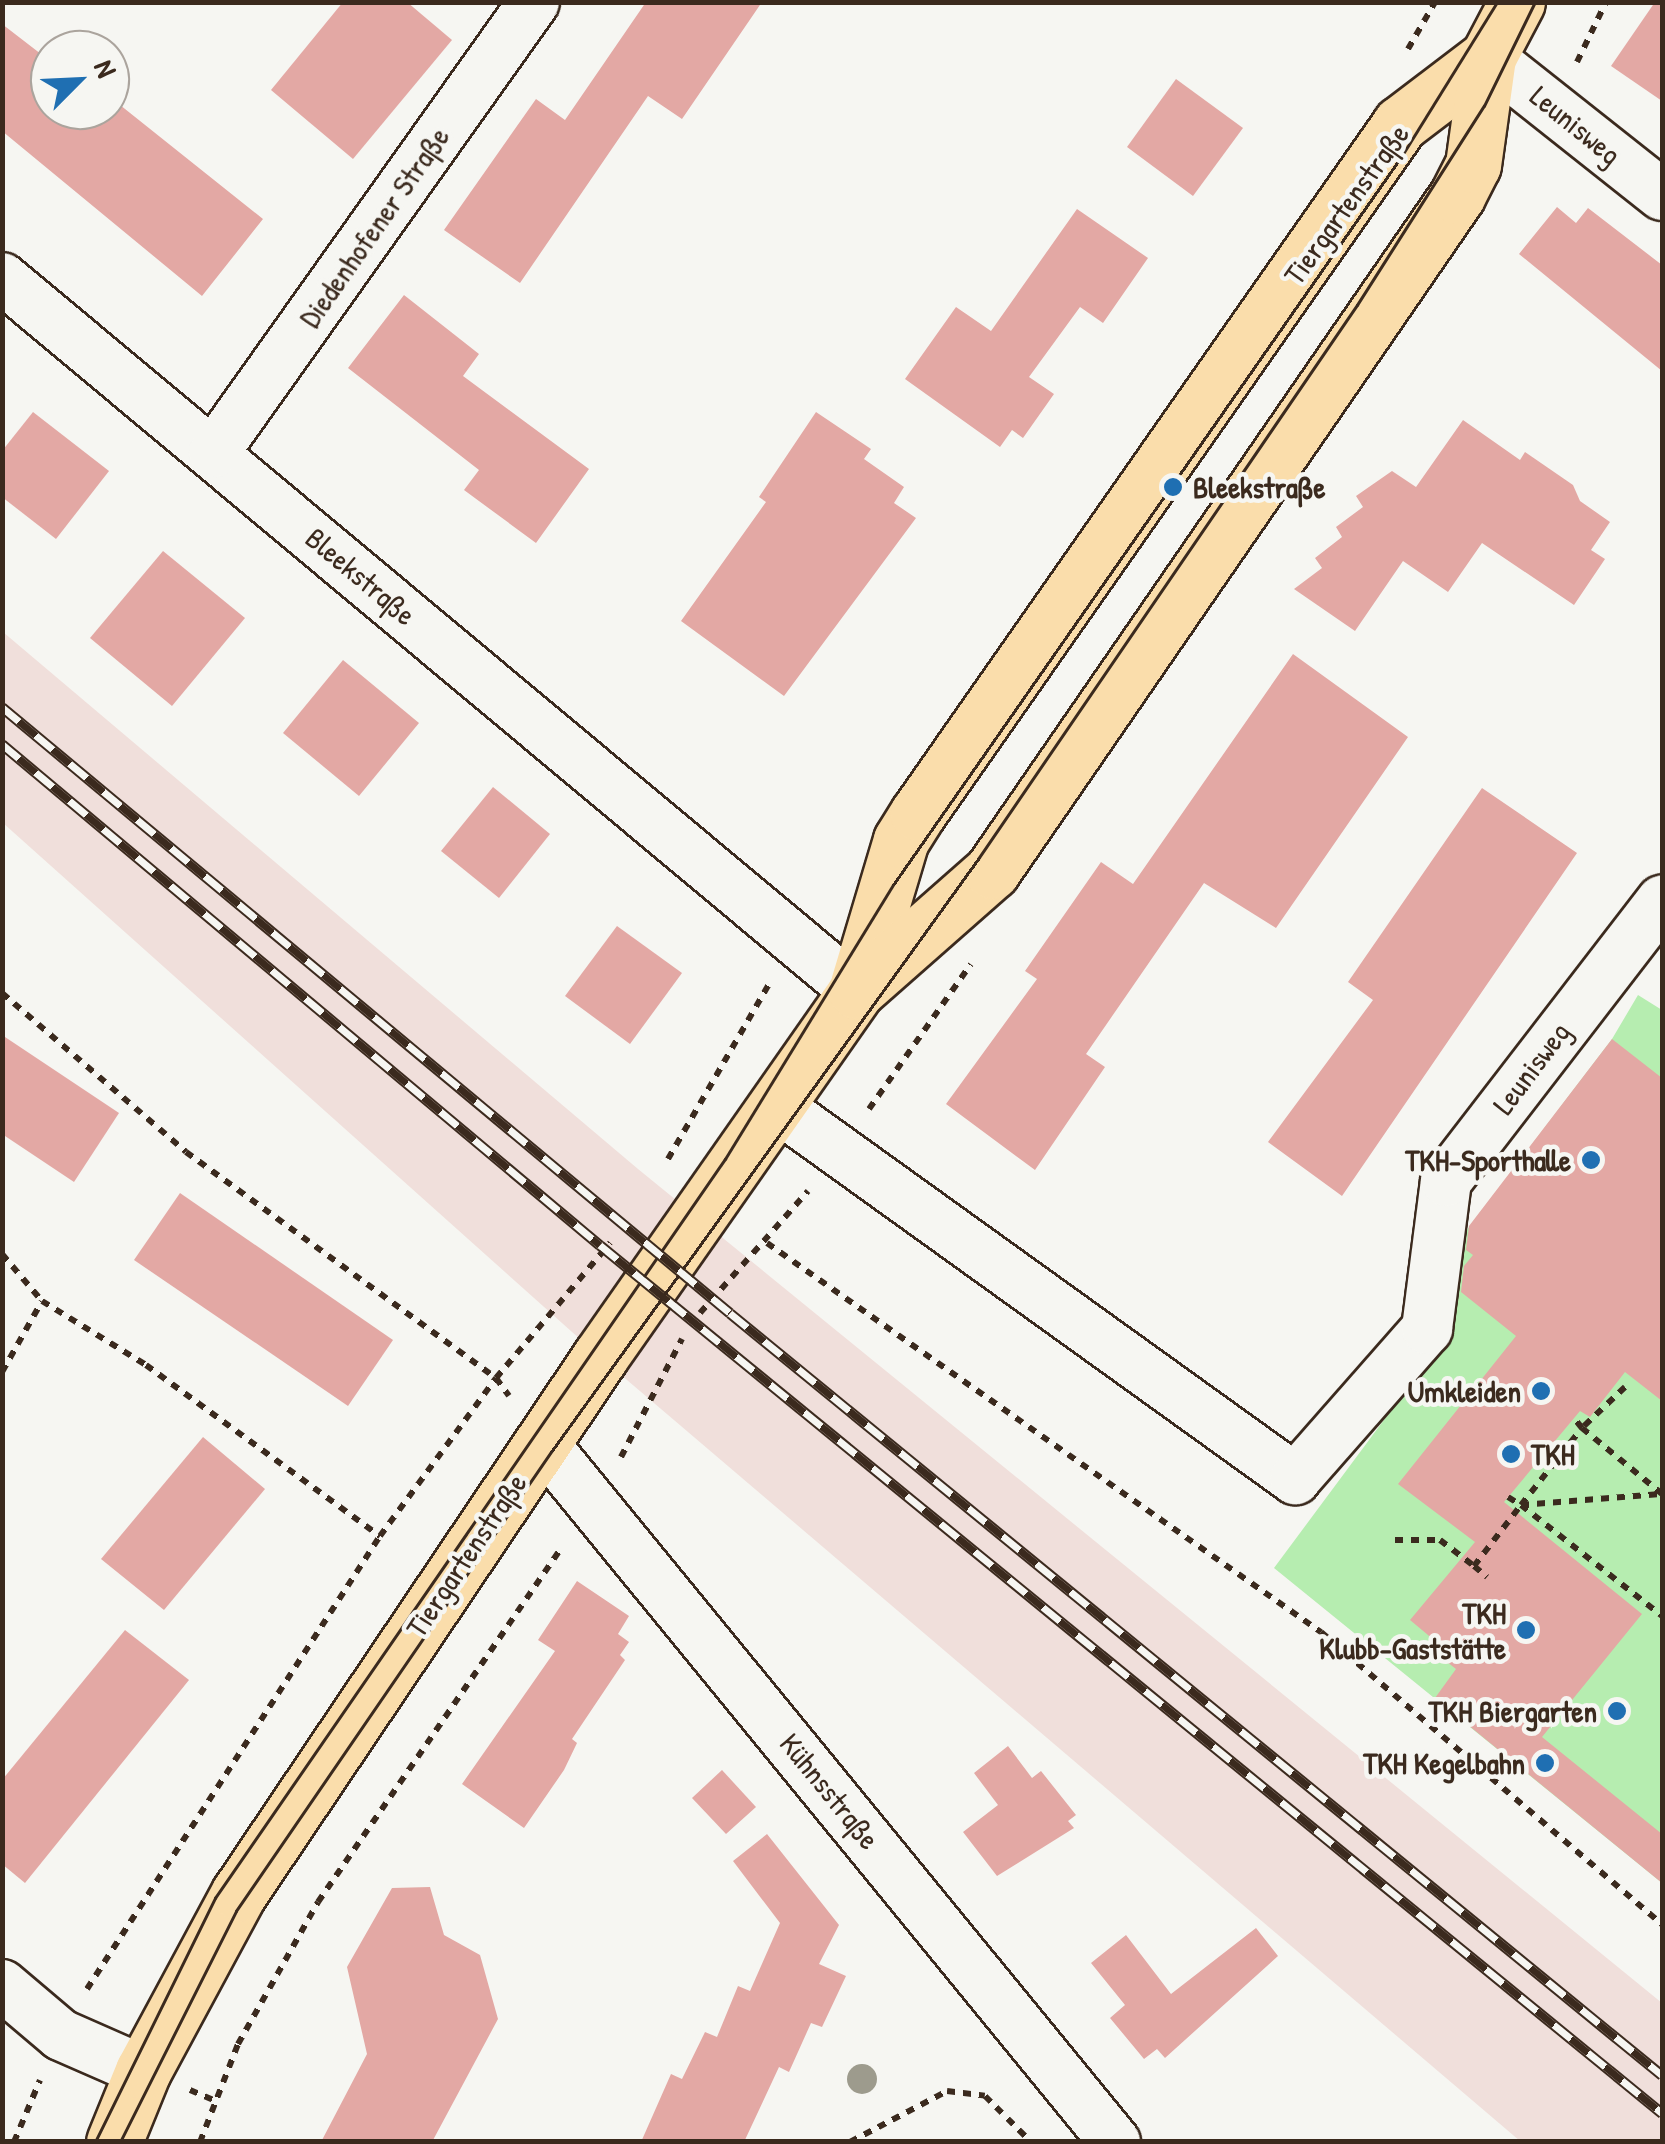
<!DOCTYPE html>
<meta charset="utf-8">
<style>
body{margin:0}
#map{position:relative;width:1665px;height:2144px;overflow:hidden;background:#f6f6f2;font-family:"Patrick Hand",sans-serif}
div>[style]{position:absolute}
.built>*{inset:0;background:#f0dfdb}
.green>*{inset:0;background:#b6edb0}
.building>*{inset:0;background:#e3a8a4}
.path>*{height:6px;margin-top:-3px;transform-origin:0;background:repeating-linear-gradient(90deg,#3b2a1e 0 8px,transparent 0 16px)}
.roads{filter:drop-shadow(2px 0 #3b2a1e) drop-shadow(-2px 0 #3b2a1e) drop-shadow(0 2px #3b2a1e) drop-shadow(0 -2px #3b2a1e)}
.minor>*{height:50px;margin:-25px;padding:0 25px;transform-origin:25px;border-radius:25px;background:#f6f6f2}
.major>*{height:55px;margin:-27.5px;padding:0 27.5px;transform-origin:27.5px;border-radius:27.5px;background:#faddab}
.tram>*{height:2.5px;margin:-1.25px;padding:0 1.25px;transform-origin:1.25px;border-radius:1.25px;background:#3b2a1e}
.rail>*{height:11px;margin-top:-5.5px;transform-origin:0;background:repeating-linear-gradient(90deg,#f6f6f2 0 22px,#3b2a1e 0 44px);box-sizing:border-box;border-block:2px solid #3b2a1e}
.trees>*{width:30px;height:30px;margin:-15px;border-radius:50%;background:#9d9b8d}
.dots>*{width:28px;height:28px;translate:-50% -50%;box-sizing:border-box;border:5px solid #f6f6f2;border-radius:50%}
span{translate:-50% -50%;white-space:nowrap;text-align:center;line-height:1.15;-webkit-text-stroke:9px #f6f6f2;paint-order:stroke}
.street-label{font-size:30px;color:#3b2a1e}
.poi-label{font-size:30px;color:#3b2a1e;font-weight:700}
.left{translate:0 -50%;text-align:left}
.right{translate:-100% -50%;text-align:right}
.frame{position:absolute;inset:0;border:5px solid #3b2a1e;pointer-events:none}
.north{position:absolute;left:30px;top:30px;width:100px;height:100px;box-sizing:border-box;background:#f6f6f2;border:2px solid #aba49d;border-radius:50%;rotate:66deg;font-size:28px;font-weight:700;line-height:40px;text-align:center;color:#3b2a1e}
.north::after{content:'';display:block;margin:auto;width:35px;height:45px;background:#1f6fb2;clip-path:polygon(50% 0,100% 100%,50% 72%,0 100%)}
</style>
<div id="map">
<div class="built">
<i style="clip-path:polygon(3px 632px,638px 1169px,1662px 2003px,1662px 2141px,1520px 2141px,600px 1357px,3px 823px)"></i>
</div>
<div class="green">
<i style="clip-path:polygon(1638px 995px,1662px 1010px,1662px 1883px,1274px 1568px,1444px 1339px,1457px 1243px,1612px 1039px)"></i>
</div>
<div class="building">
<i style="clip-path:polygon(343px 2px,407px 2px,452px 40px,353px 159px,271px 90px)"></i>
<i style="clip-path:polygon(646px 2px,762px 2px,682px 119px,648px 96px,520px 283px,444px 230px,536px 99px,565px 120px)"></i>
<i style="clip-path:polygon(1655px 2px,1662px 2px,1662px 101px,1611px 66px)"></i>
<i style="clip-path:polygon(2px 24px,50px 61px,50px 110px,110px 110px,110px 97px,263px 219px,202px 296px,2px 131px)"></i>
<i style="clip-path:polygon(1176px 79px,1243px 128px,1193px 196px,1127px 147px)"></i>
<i style="clip-path:polygon(1557px 207px,1576px 223px,1588px 208px,1662px 265px,1662px 371px,1519px 254px)"></i>
<i style="clip-path:polygon(1077px 209px,1148px 258px,1103px 323px,1080px 307px,1029px 377px,1054px 394px,1023px 438px,1012px 430px,1000px 447px,905px 379px,956px 307px,991px 331px)"></i>
<i style="clip-path:polygon(404px 295px,479px 354px,463px 376px,589px 469px,536px 543px,464px 490px,479px 470px,348px 368px)"></i>
<i style="clip-path:polygon(33px 412px,109px 471px,56px 539px,2px 497px,2px 451px)"></i>
<i style="clip-path:polygon(816px 412px,871px 449px,864px 459px,904px 487px,894px 503px,916px 518px,784px 696px,681px 621px,766px 502px,759px 497px)"></i>
<i style="clip-path:polygon(1463px 420px,1520px 460px,1525px 452px,1573px 485px,1580px 501px,1610px 522px,1591px 550px,1605px 559px,1574px 605px,1482px 543px,1448px 592px,1403px 561px,1355px 631px,1294px 589px,1322px 568px,1315px 558px,1342px 537px,1336px 527px,1363px 507px,1356px 496px,1392px 471px,1416px 487px)"></i>
<i style="clip-path:polygon(163px 551px,245px 618px,172px 706px,90px 638px)"></i>
<i style="clip-path:polygon(1293px 654px,1408px 737px,1276px 928px,1204px 883px,1086px 1054px,1105px 1067px,1035px 1170px,946px 1104px,1037px 979px,1025px 971px,1101px 862px,1133px 884px)"></i>
<i style="clip-path:polygon(343px 660px,419px 723px,359px 796px,283px 733px)"></i>
<i style="clip-path:polygon(493px 787px,550px 834px,499px 898px,441px 851px)"></i>
<i style="clip-path:polygon(1482px 788px,1577px 853px,1342px 1196px,1268px 1142px,1373px 1000px,1348px 982px)"></i>
<i style="clip-path:polygon(617px 926px,682px 973px,630px 1044px,565px 996px)"></i>
<i style="clip-path:polygon(2px 1035px,119px 1113px,74px 1182px,2px 1134px)"></i>
<i style="clip-path:polygon(1612px 1039px,1662px 1078px,1662px 1401px,1625px 1372px,1590px 1417px,1580px 1411px,1504px 1502px,1642px 1614px,1542px 1737px,1662px 1834px,1662px 1883px,1435px 1698px,1456px 1669px,1428px 1647px,1434px 1640px,1410px 1620px,1475px 1542px,1398px 1484px,1516px 1336px,1461px 1292px,1464px 1266px,1473px 1255px,1466px 1250px,1469px 1226px)"></i>
<i style="clip-path:polygon(180px 1193px,393px 1340px,348px 1406px,134px 1260px)"></i>
<i style="clip-path:polygon(203px 1437px,265px 1489px,164px 1610px,101px 1559px)"></i>
<i style="clip-path:polygon(577px 1581px,629px 1616px,618px 1634px,629px 1642px,620px 1655px,625px 1660px,572px 1739px,577px 1743px,564px 1770px,524px 1828px,462px 1784px,555px 1651px,538px 1640px)"></i>
<i style="clip-path:polygon(125px 1630px,189px 1680px,25px 1883px,2px 1864px,2px 1780px)"></i>
<i style="clip-path:polygon(1008px 1746px,1032px 1778px,1041px 1771px,1076px 1815px,1068px 1821px,1074px 1828px,997px 1876px,963px 1832px,998px 1805px,974px 1773px)"></i>
<i style="clip-path:polygon(722px 1770px,756px 1807px,726px 1834px,692px 1798px)"></i>
<i style="clip-path:polygon(767px 1834px,839px 1925px,819px 1964px,846px 1976px,822px 2027px,811px 2023px,789px 2072px,779px 2067px,744px 2142px,641px 2142px,671px 2074px,682px 2079px,705px 2032px,717px 2037px,738px 1986px,750px 1991px,780px 1923px,733px 1861px)"></i>
<i style="clip-path:polygon(430px 1887px,444px 1935px,480px 1955px,498px 2019px,432px 2142px,321px 2142px,367px 2054px,347px 1967px,392px 1888px)"></i>
<i style="clip-path:polygon(1256px 1928px,1278px 1956px,1165px 2058px,1157px 2049px,1144px 2059px,1110px 2018px,1125px 2005px,1091px 1963px,1126px 1935px,1171px 1994px)"></i>
</div>
<div class="path">
<i style="left:1408px;top:49px;width:54px;rotate:-60.1deg"></i>
<i style="left:1577px;top:62px;width:67px;rotate:-64.2deg"></i>
<i style="left:2px;top:993px;width:243px;rotate:40.8deg"></i>
<i style="left:186px;top:1152px;width:384px;rotate:36.1deg"></i>
<i style="left:496px;top:1378px;width:22px;rotate:54deg"></i>
<i style="left:869px;top:1109px;width:177px;rotate:-54.9deg"></i>
<i style="left:668px;top:1159px;width:202px;rotate:-60deg"></i>
<i style="left:767px;top:1243px;width:677px;rotate:35.08deg"></i>
<i style="left:1321px;top:1632px;width:449px;rotate:40.6deg"></i>
<i style="left:2px;top:1254px;width:62px;rotate:49.6deg"></i>
<i style="left:42px;top:1301px;width:122px;rotate:31.6deg"></i>
<i style="left:146px;top:1365px;width:290px;rotate:36.2deg"></i>
<i style="left:700px;top:1313px;width:163px;rotate:-48.5deg"></i>
<i style="left:2px;top:1372px;width:81px;rotate:-60.6deg"></i>
<i style="left:1625px;top:1387px;width:59px;rotate:136.4deg"></i>
<i style="left:1582px;top:1428px;width:104px;rotate:39.5deg"></i>
<i style="left:621px;top:1457px;width:133px;rotate:-62.7deg"></i>
<i style="left:1508px;top:1497px;width:15px;rotate:32deg"></i>
<i style="left:1521px;top:1505px;width:98px;rotate:-51.6deg"></i>
<i style="left:1582px;top:1428px;width:13px;rotate:-129deg"></i>
<i style="left:1521px;top:1505px;width:140px;rotate:-4.5deg"></i>
<i style="left:1395px;top:1540px;width:45px"></i>
<i style="left:1440px;top:1540px;width:43px;rotate:37.4deg"></i>
<i style="left:1474px;top:1566px;width:77px;rotate:-52.4deg"></i>
<i style="left:1521px;top:1505px;width:179px;rotate:38.2deg"></i>
<i style="left:1474px;top:1566px;width:17px;rotate:40deg"></i>
<i style="left:87px;top:1989px;width:539px;rotate:-57.11deg"></i>
<i style="left:380px;top:1536px;width:196px;rotate:-53.7deg"></i>
<i style="left:496px;top:1378px;width:177px;rotate:-49.8deg"></i>
<i style="left:190px;top:2090px;width:28px;rotate:23deg"></i>
<i style="left:14px;top:2142px;width:67px;rotate:-67.2deg"></i>
<i style="left:200px;top:2142px;width:105px;rotate:-68.8deg"></i>
<i style="left:238px;top:2044px;width:163px;rotate:-60.6deg"></i>
<i style="left:318px;top:1902px;width:431px;rotate:-55.5deg"></i>
<i style="left:850px;top:2142px;width:110px;rotate:-27.7deg"></i>
<i style="left:947px;top:2091px;width:38px;rotate:7deg"></i>
<i style="left:985px;top:2096px;width:65px;rotate:45deg"></i>
</div>
<div class="roads">
<div class="minor">
<i style="left:1488px;top:57px;width:222px;rotate:38.4deg"></i>
<i style="left:2px;top:278px;width:1113px;rotate:39.86deg"></i>
<i style="left:214px;top:452px;width:552px;rotate:-54.58deg"></i>
<i style="left:775px;top:1105px;width:641px;rotate:35.72deg"></i>
<i style="left:1295px;top:1479px;width:200px;rotate:-48.7deg"></i>
<i style="left:1427px;top:1329px;width:149px;rotate:-82.7deg"></i>
<i style="left:1446px;top:1181px;width:354px;rotate:-52.4deg"></i>
<i style="left:542px;top:1442px;width:905px;rotate:50.7deg"></i>
<i style="left:2px;top:1985px;width:77px;rotate:40.3deg"></i>
<i style="left:61px;top:2035px;width:90px;rotate:23.7deg"></i>
</div>
<div class="major">
<i style="left:858px;top:984px;width:150px;rotate:-73.4deg"></i>
<i style="left:901px;top:840px;width:32px;rotate:-58deg"></i>
<i style="left:918px;top:813px;width:841px;rotate:-55.02deg"></i>
<i style="left:1400px;top:124px;width:111px;rotate:-37.3deg"></i>
<i style="left:114px;top:2142px;width:77px;rotate:-67.8deg"></i>
<i style="left:143px;top:2071px;width:202px;rotate:-61.7deg"></i>
<i style="left:239px;top:1893px;width:646px;rotate:-56.04deg"></i>
<i style="left:600px;top:1357px;width:447px;rotate:-55deg"></i>
<i style="left:856px;top:991px;width:181px;rotate:-41.4deg"></i>
<i style="left:992px;top:871px;width:820px;rotate:-55.44deg"></i>
<i style="left:1457px;top:196px;width:35px;rotate:-63deg"></i>
<i style="left:1473px;top:165px;width:109px;rotate:-82.1deg"></i>
<i style="left:1488px;top:57px;width:62px;rotate:-62.2deg"></i>
</div>
</div>
<div class="tram">
<i style="left:95px;top:2142px;width:272px;rotate:-63.8deg"></i>
<i style="left:215px;top:1898px;width:898px;rotate:-55.39deg"></i>
<i style="left:725px;top:1159px;width:321px;rotate:-58.5deg"></i>
<i style="left:893px;top:885px;width:888px;rotate:-55.09deg"></i>
<i style="left:1401px;top:157px;width:182px;rotate:-58.2deg"></i>
<i style="left:120px;top:2142px;width:258px;rotate:-63.3deg"></i>
<i style="left:236px;top:1911px;width:557px;rotate:-55.54deg"></i>
<i style="left:551px;top:1452px;width:731px;rotate:-54.24deg"></i>
<i style="left:978px;top:859px;width:671px;rotate:-55.62deg"></i>
<i style="left:1357px;top:305px;width:236px;rotate:-57.5deg"></i>
<i style="left:1484px;top:106px;width:116px;rotate:-63.9deg"></i>
</div>
<div class="rail">
<i style="left:2px;top:707px;width:947px;rotate:39.77deg"></i>
<i style="left:730px;top:1313px;width:1204px;rotate:39.27deg"></i>
<i style="left:2px;top:744px;width:780px;rotate:39.96deg"></i>
<i style="left:600px;top:1245px;width:1372px;rotate:39.26deg"></i>
</div>
<div class="trees">
<i style="left:862px;top:2079px"></i>
</div>
<div class="dots">
<i style="left:1173px;top:487px;background:#1f6fb2"></i>
<i style="left:1591px;top:1160px;background:#1f6fb2"></i>
<i style="left:1541px;top:1391px;background:#1f6fb2"></i>
<i style="left:1511px;top:1454px;background:#1f6fb2"></i>
<i style="left:1526px;top:1630px;background:#1f6fb2"></i>
<i style="left:1617px;top:1711px;background:#1f6fb2"></i>
<i style="left:1545px;top:1763px;background:#1f6fb2"></i>
</div>
<div class="street-label">
<span style="left:1576px;top:125px;rotate:39deg">Leunisweg</span>
<span style="left:1346px;top:204px;rotate:-54deg">Tiergartenstraße</span>
<span style="left:374px;top:227px;rotate:-55deg">Diedenhofener Straße</span>
<span style="left:361px;top:576px;rotate:40deg">Bleekstraße</span>
<span style="left:1531px;top:1068px;rotate:-53deg">Leunisweg</span>
<span style="left:466px;top:1555px;rotate:-56deg">Tiergartenstraße</span>
<span style="left:830px;top:1791px;rotate:51deg">Kühnsstraße</span>
</div>
<div class="poi-label">
<span class="left" style="left:1193px;top:487px">Bleekstraße</span>
<span class="right" style="left:1571px;top:1160px">TKH-Sporthalle</span>
<span class="right" style="left:1521px;top:1391px">Umkleiden</span>
<span class="left" style="left:1531px;top:1454px">TKH</span>
<span class="right" style="left:1506px;top:1630px">TKH<br>Klubb-Gaststätte</span>
<span class="right" style="left:1597px;top:1711px">TKH Biergarten</span>
<span class="right" style="left:1525px;top:1763px">TKH Kegelbahn</span>
</div>
<div class="frame"></div>
<div class="north">N</div>
</div>
